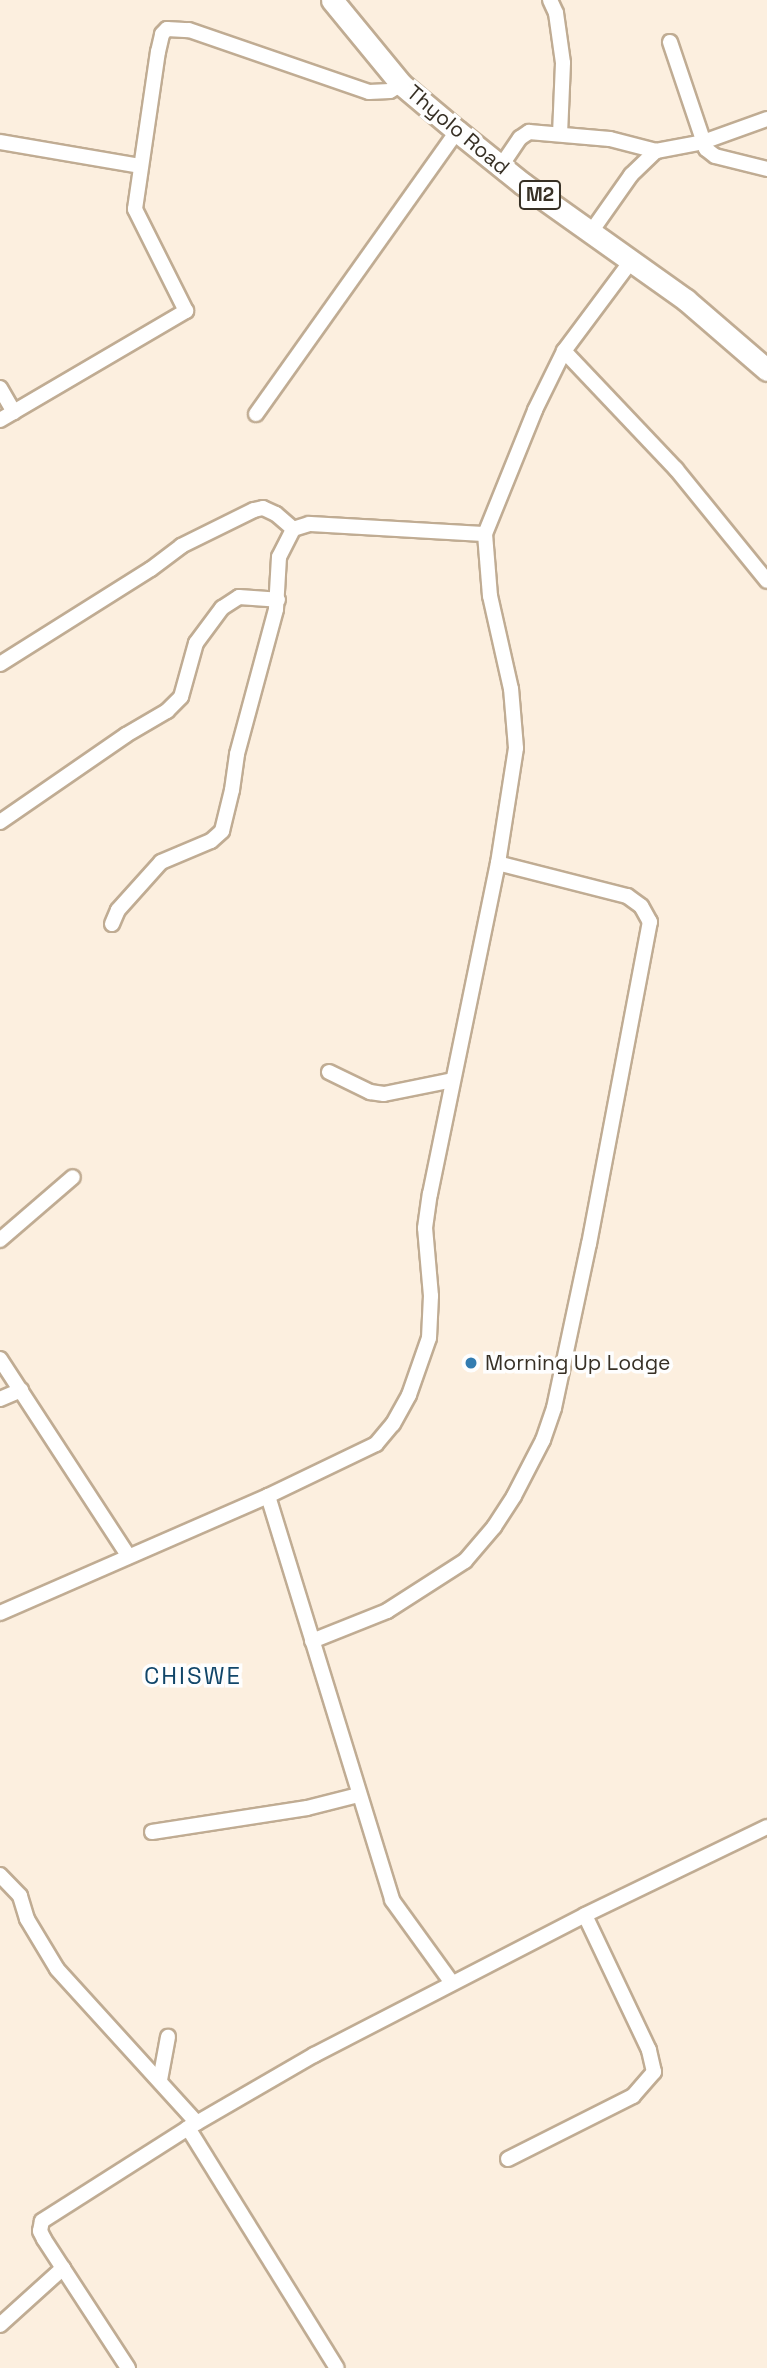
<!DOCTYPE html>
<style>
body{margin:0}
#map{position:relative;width:767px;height:2368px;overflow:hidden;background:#fcefdf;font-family:"Space Grotesk",sans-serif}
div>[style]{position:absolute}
.roads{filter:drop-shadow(2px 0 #c0ac93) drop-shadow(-2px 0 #c0ac93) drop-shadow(0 2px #c0ac93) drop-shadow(0 -2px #c0ac93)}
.minor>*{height:14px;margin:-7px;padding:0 7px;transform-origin:7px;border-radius:7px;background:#fff}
.highway>*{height:21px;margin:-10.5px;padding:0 10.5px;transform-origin:10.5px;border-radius:10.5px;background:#fff}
.dots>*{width:19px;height:19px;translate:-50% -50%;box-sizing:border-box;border:4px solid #fefefe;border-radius:50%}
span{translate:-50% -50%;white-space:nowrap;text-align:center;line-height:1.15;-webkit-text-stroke:7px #fefefe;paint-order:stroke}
.shield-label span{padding:2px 5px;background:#fefefe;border:2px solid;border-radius:5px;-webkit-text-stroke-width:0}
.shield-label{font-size:19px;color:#373025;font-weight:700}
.street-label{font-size:21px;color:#373025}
.poi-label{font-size:21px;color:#373025}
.left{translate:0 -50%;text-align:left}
.quarter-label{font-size:24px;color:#114669;letter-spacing:2px}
</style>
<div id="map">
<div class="roads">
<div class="minor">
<i style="left:550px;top:0;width:14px;rotate:65deg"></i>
<i style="left:556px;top:13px;width:50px;rotate:82deg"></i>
<i style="left:563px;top:63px;width:71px;rotate:92.4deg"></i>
<i style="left:670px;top:42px;width:113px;rotate:71.4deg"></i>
<i style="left:706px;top:149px;width:11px;rotate:38deg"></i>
<i style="left:715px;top:156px;width:54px;rotate:14deg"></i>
<i style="left:0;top:142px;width:142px;rotate:9.7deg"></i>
<i style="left:501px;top:166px;width:34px;rotate:-56deg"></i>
<i style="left:520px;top:138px;width:11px;rotate:-34deg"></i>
<i style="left:529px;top:132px;width:81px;rotate:4.9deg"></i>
<i style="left:610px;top:139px;width:48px;rotate:14.6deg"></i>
<i style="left:591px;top:232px;width:70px;rotate:-54.9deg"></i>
<i style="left:631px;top:175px;width:35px;rotate:-44deg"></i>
<i style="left:656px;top:151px;width:48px;rotate:-10.8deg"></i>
<i style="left:703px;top:142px;width:68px;rotate:-19.8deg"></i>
<i style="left:564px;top:351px;width:163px;rotate:46.5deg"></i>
<i style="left:676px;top:469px;width:144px;rotate:50.9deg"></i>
<i style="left:0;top:388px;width:28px;rotate:60deg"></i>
<i style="left:256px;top:414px;width:347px;rotate:-54.6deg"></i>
<i style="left:0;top:420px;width:216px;rotate:-30.4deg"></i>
<i style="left:186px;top:311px;width:114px;rotate:-116.6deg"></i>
<i style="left:135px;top:209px;width:159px;rotate:-81.7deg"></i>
<i style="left:158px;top:52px;width:18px;rotate:-77deg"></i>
<i style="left:162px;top:34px;width:7px;rotate:-45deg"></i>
<i style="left:167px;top:29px;width:22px;rotate:3deg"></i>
<i style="left:189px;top:30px;width:190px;rotate:19deg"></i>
<i style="left:369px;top:92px;width:21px;rotate:-3deg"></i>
<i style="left:390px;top:91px;width:13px;rotate:-32deg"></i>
<i style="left:0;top:664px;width:178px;rotate:-32.2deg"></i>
<i style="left:151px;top:569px;width:38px;rotate:-37deg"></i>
<i style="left:181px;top:546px;width:81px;rotate:-26.3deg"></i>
<i style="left:254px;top:510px;width:9px;rotate:-13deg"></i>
<i style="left:263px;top:508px;width:14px;rotate:25deg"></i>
<i style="left:276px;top:514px;width:23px;rotate:41deg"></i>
<i style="left:0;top:822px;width:153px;rotate:-34.6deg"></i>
<i style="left:126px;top:735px;width:48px;rotate:-30.3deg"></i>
<i style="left:167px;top:711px;width:20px;rotate:-45deg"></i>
<i style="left:181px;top:697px;width:56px;rotate:-74.5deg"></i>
<i style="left:196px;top:643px;width:44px;rotate:-53.4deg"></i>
<i style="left:222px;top:608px;width:20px;rotate:-33deg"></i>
<i style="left:239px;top:597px;width:39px;rotate:4deg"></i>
<i style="left:112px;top:924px;width:15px;rotate:-67deg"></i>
<i style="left:118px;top:910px;width:64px;rotate:-48.1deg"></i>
<i style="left:161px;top:862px;width:54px;rotate:-22.8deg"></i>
<i style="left:211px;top:841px;width:15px;rotate:-42deg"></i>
<i style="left:222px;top:831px;width:42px;rotate:-76.3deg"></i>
<i style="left:232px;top:790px;width:36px;rotate:-82deg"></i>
<i style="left:237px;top:754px;width:150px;rotate:-74.9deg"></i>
<i style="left:276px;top:609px;width:52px;rotate:-86.7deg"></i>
<i style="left:279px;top:557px;width:31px;rotate:-63deg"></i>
<i style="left:293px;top:529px;width:17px;rotate:-17deg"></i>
<i style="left:309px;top:524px;width:176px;rotate:3.3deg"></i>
<i style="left:329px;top:1072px;width:46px;rotate:26deg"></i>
<i style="left:370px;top:1092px;width:14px;rotate:8deg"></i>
<i style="left:384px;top:1094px;width:70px;rotate:-11.5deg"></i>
<i style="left:0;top:1240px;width:96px;rotate:-40.8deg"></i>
<i style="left:0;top:1359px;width:234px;rotate:56.9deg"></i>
<i style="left:0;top:1399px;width:23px;rotate:-23deg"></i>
<i style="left:268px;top:1496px;width:423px;rotate:72.9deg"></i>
<i style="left:392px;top:1900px;width:102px;rotate:54.1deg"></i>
<i style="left:0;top:1613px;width:292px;rotate:-23.6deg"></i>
<i style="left:268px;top:1496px;width:120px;rotate:-25.7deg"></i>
<i style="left:376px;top:1444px;width:26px;rotate:-50deg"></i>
<i style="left:393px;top:1424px;width:33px;rotate:-61deg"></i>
<i style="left:409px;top:1395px;width:60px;rotate:-70.7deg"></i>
<i style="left:429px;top:1338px;width:42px;rotate:-87.3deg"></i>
<i style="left:431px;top:1296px;width:68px;rotate:-95deg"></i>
<i style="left:425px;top:1228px;width:34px;rotate:-82deg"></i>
<i style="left:430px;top:1194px;width:338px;rotate:-78.4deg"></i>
<i style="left:498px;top:863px;width:116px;rotate:-81.1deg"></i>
<i style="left:516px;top:748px;width:59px;rotate:-94.8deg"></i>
<i style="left:511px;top:689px;width:95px;rotate:-102.7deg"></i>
<i style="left:490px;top:596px;width:62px;rotate:-94.6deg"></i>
<i style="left:485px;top:534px;width:134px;rotate:-68deg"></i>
<i style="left:535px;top:410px;width:66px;rotate:-63.8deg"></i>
<i style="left:564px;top:351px;width:112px;rotate:-53.3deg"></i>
<i style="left:312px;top:1641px;width:81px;rotate:-21.8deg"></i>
<i style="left:387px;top:1611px;width:93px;rotate:-32.7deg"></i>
<i style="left:465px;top:1561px;width:45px;rotate:-49.5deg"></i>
<i style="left:494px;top:1527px;width:37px;rotate:-57deg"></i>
<i style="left:514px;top:1496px;width:63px;rotate:-62.6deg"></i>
<i style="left:543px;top:1440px;width:34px;rotate:-71deg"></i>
<i style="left:554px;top:1408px;width:168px;rotate:-78deg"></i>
<i style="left:589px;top:1244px;width:328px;rotate:-79.3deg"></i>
<i style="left:650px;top:922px;width:18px;rotate:-119deg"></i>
<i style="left:641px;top:906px;width:17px;rotate:-144deg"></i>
<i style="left:627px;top:896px;width:133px;rotate:-165.7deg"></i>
<i style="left:152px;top:1832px;width:157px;rotate:-8.8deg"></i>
<i style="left:307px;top:1808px;width:53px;rotate:-14.3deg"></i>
<i style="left:0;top:1875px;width:29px;rotate:46deg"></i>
<i style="left:20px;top:1896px;width:24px;rotate:73deg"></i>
<i style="left:27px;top:1919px;width:58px;rotate:59deg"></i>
<i style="left:57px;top:1969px;width:208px;rotate:47.7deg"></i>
<i style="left:160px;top:2080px;width:44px;rotate:-79.5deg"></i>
<i style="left:188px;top:2128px;width:282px;rotate:58.2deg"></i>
<i style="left:508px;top:2159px;width:140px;rotate:-26.7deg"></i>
<i style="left:633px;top:2096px;width:32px;rotate:-49deg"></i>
<i style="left:654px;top:2072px;width:23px;rotate:-103deg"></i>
<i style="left:649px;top:2050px;width:149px;rotate:-115.4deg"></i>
<i style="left:0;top:2325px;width:85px;rotate:-42.1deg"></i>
<i style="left:128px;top:2368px;width:154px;rotate:-123.1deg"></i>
<i style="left:44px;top:2239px;width:9px;rotate:-117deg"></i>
<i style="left:40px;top:2231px;width:10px;rotate:-79deg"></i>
<i style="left:42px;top:2221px;width:173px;rotate:-32.5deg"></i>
<i style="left:188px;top:2128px;width:146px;rotate:-30.1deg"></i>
<i style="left:314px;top:2055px;width:305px;rotate:-27.3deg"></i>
<i style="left:585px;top:1915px;width:202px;rotate:-25.8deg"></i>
</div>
<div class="highway">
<i style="left:332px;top:0;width:109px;rotate:50.6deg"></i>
<i style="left:401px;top:84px;width:73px;rotate:40deg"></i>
<i style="left:457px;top:131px;width:85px;rotate:38.8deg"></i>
<i style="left:523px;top:184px;width:200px;rotate:35.4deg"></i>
<i style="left:686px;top:300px;width:107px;rotate:40.8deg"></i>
</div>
</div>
<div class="dots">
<i style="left:471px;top:1363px;background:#337cb0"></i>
</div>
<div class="shield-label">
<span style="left:540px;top:195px">M2</span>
</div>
<div class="street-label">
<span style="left:458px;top:130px;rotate:40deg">Thyolo Road</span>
</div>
<div class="poi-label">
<span class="left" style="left:485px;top:1363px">Morning Up Lodge</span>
</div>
<div class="quarter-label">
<span style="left:193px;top:1676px">CHISWE</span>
</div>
</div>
